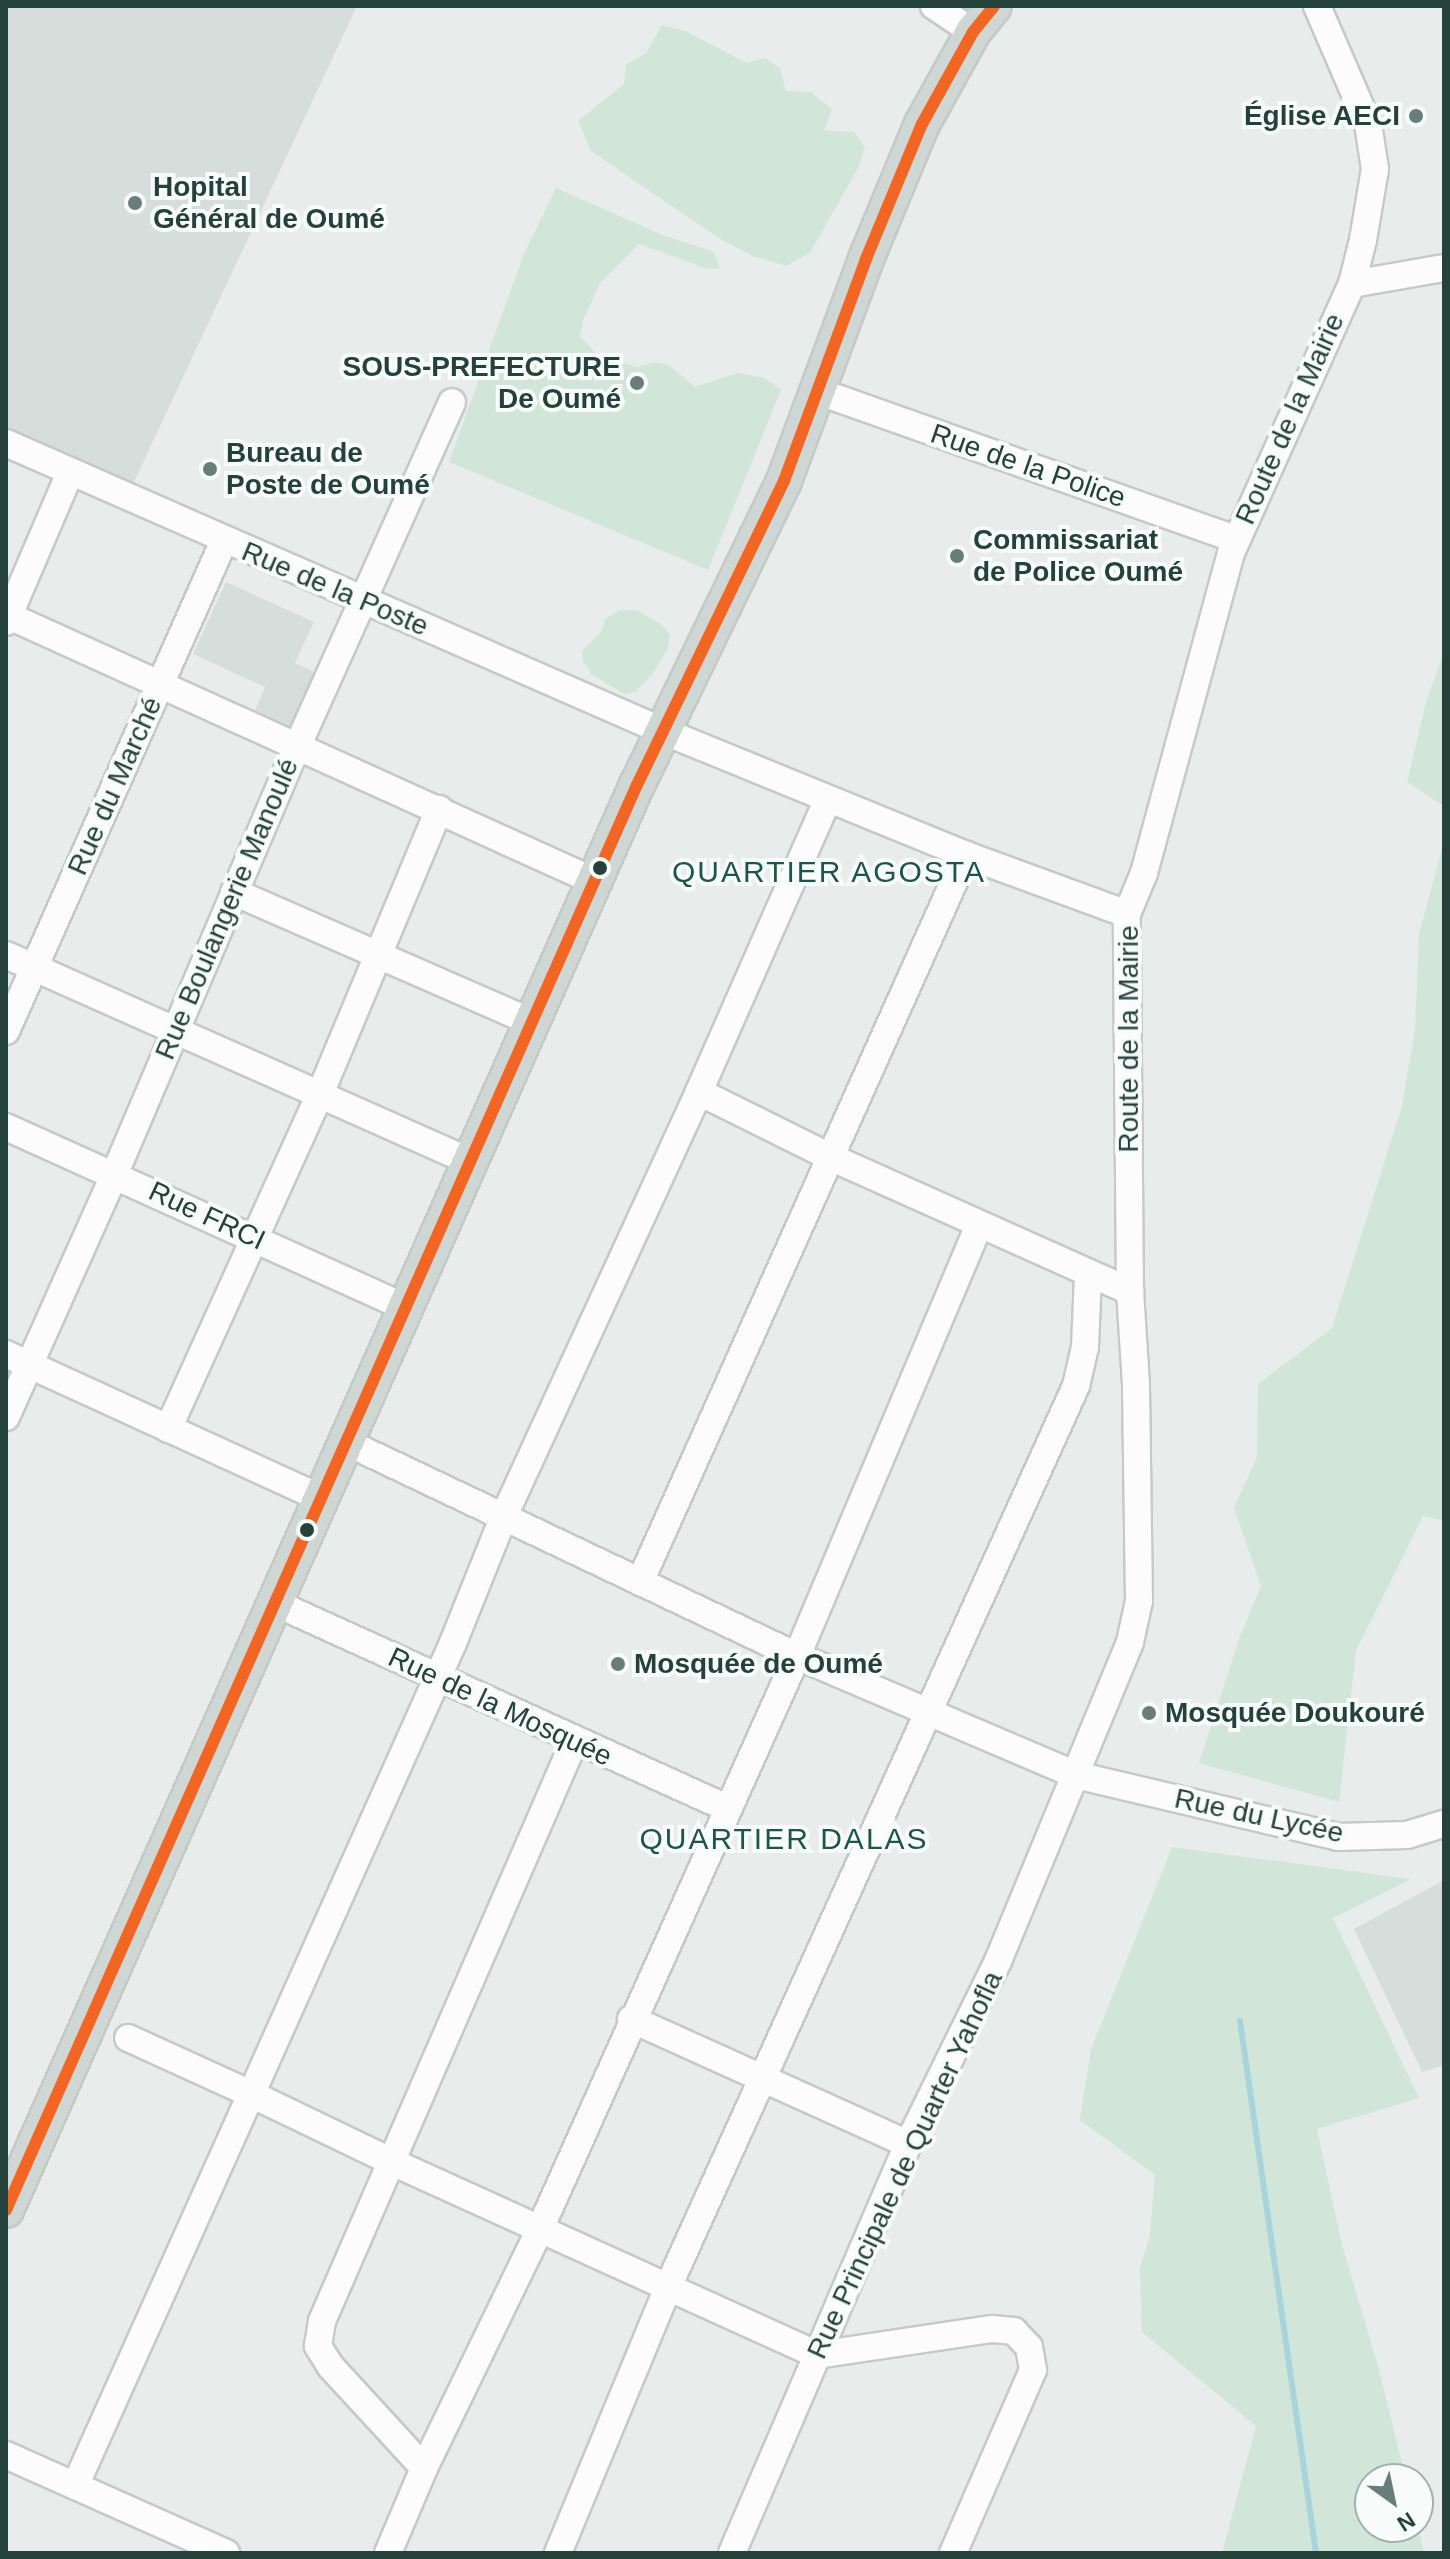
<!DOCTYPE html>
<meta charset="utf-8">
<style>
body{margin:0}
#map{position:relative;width:1450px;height:2559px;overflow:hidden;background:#e8edeb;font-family:Helvetica,sans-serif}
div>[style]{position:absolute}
.built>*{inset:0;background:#d6dedb}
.green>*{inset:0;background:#d1e6d8}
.stream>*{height:6px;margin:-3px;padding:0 3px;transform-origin:3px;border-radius:3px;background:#a9d4db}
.roads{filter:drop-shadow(2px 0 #c5cac8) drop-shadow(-2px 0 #c5cac8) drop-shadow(0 2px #c5cac8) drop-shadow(0 -2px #c5cac8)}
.minor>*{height:26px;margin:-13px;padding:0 13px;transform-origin:13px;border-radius:13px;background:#fcfcfc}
.major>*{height:34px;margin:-17px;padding:0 17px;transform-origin:17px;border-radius:17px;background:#cfd7d5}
.bus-1>*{height:12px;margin:-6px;padding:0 6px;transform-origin:6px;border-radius:6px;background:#f26522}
.dots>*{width:22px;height:22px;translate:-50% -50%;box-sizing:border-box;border:4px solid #f7fbf9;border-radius:50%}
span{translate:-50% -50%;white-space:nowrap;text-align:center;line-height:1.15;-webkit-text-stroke:8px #f7fbf9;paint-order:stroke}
.poi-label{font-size:28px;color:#24423a;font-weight:700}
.right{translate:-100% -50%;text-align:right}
.left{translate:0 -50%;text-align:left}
.street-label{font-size:28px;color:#24423a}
.neighbourhood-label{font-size:30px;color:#1f5548;letter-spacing:2px}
.frame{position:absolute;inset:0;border:8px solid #24423a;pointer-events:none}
.north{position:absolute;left:1354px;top:2463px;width:80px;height:80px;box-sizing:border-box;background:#f7fbf9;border:2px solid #a3b1ad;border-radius:50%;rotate:147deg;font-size:22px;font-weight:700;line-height:32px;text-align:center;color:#24423a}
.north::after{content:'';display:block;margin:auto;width:28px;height:36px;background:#697e78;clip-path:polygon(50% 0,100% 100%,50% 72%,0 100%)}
</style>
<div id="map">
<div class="built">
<i style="clip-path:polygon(6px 6px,357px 6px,132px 486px,6px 430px)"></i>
<i style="clip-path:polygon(226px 582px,314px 622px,295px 663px,319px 674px,294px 728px,255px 710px,265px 687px,193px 654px)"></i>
<i style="clip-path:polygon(1444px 1880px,1444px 2065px,1422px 2072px,1354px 1929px)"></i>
</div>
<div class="green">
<i style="clip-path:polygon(662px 25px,685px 31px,747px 63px,765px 58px,780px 68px,786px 91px,811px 92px,832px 109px,824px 130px,854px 132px,865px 147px,858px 168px,810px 253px,786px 266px,755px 257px,722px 240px,591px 151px,578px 121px,624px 84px,626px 65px,646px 53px)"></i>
<i style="clip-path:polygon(556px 188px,665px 236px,714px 252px,720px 269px,705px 268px,639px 244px,600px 283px,583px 321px,580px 336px,599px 357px,638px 367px,656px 362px,669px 365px,695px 387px,738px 373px,764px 378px,781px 390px,708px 570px,449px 462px,523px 256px)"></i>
<i style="clip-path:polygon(620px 610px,637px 610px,662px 625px,670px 635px,668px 648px,652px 675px,636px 691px,626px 695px,591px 674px,583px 661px,582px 651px,601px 632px,606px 618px)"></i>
<i style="clip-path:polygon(1444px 652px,1444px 806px,1407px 782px,1426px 702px)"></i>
<i style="clip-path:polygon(1444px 842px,1444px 1521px,1423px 1516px,1356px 1651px,1339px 1802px,1199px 1763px,1240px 1636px,1261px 1586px,1234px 1508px,1257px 1457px,1258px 1384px,1332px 1328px,1402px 1106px,1415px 1030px,1419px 934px)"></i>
<i style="clip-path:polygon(1172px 1847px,1411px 1879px,1333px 1918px,1419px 2098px,1317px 2129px,1342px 2245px,1378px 2366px,1406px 2479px,1370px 2479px,1370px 2527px,1418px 2527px,1424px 2553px,1222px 2553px,1256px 2426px,1142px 2332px,1140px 2268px,1150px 2235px,1155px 2175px,1080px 2120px,1091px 2049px)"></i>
</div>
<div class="stream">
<i style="left:1240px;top:2021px;width:537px;rotate:81.87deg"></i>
</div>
<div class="roads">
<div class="minor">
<i style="left:934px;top:6px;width:47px;rotate:33.7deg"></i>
<i style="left:1352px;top:284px;width:93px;rotate:-9.9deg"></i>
<i style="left:820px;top:392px;width:440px;rotate:19.5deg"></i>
<i style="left:6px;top:443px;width:720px;rotate:23.68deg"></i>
<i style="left:665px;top:732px;width:325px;rotate:22.2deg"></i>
<i style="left:966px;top:855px;width:171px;rotate:20.1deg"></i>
<i style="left:9px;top:616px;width:642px;rotate:24.37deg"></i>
<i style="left:6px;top:622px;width:162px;rotate:-66.8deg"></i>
<i style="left:828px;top:799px;width:320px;rotate:113.8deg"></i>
<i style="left:699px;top:1092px;width:467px;rotate:114.7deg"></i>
<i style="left:504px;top:1516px;width:137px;rotate:111.9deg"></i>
<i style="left:453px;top:1643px;width:494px;rotate:114.1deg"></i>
<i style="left:251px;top:2094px;width:154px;rotate:25.7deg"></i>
<i style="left:390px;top:2161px;width:469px;rotate:24.4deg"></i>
<i style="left:817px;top:2355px;width:177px;rotate:-8.5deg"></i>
<i style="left:992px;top:2329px;width:22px;rotate:5deg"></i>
<i style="left:1014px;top:2331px;width:22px;rotate:47deg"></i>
<i style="left:1029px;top:2347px;width:23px;rotate:80deg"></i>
<i style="left:1033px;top:2370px;width:200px;rotate:113.6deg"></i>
<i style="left:234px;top:892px;width:325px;rotate:23.6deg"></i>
<i style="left:6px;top:955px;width:507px;rotate:23.99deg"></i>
<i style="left:6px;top:1031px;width:536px;rotate:-66.02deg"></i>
<i style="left:699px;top:1092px;width:146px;rotate:26.4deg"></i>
<i style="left:830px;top:1157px;width:329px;rotate:24.1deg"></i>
<i style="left:6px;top:1127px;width:439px;rotate:24.3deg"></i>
<i style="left:6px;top:1354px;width:346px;rotate:24.6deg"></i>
<i style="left:6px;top:1417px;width:267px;rotate:-65.9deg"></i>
<i style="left:115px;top:1173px;width:463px;rotate:-66.9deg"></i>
<i style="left:297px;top:747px;width:378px;rotate:-65.8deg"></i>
<i style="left:168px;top:1429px;width:368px;rotate:-65.6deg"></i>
<i style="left:320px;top:1094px;width:309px;rotate:-67.3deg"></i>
<i style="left:346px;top:1442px;width:499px;rotate:25.4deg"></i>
<i style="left:797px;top:1656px;width:303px;rotate:23.1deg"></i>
<i style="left:1076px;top:1775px;width:269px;rotate:13.3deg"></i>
<i style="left:1338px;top:1837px;width:69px;rotate:-1.7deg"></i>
<i style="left:1407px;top:1835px;width:39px;rotate:-17deg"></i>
<i style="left:640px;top:1582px;width:797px;rotate:-65.85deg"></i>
<i style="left:275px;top:1603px;width:496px;rotate:24.4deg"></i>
<i style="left:631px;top:2019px;width:304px;rotate:24.3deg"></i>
<i style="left:6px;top:2455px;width:241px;rotate:24deg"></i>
<i style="left:424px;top:2468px;width:137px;rotate:-132.6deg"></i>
<i style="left:331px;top:2367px;width:25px;rotate:-122deg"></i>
<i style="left:318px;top:2346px;width:25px;rotate:-81deg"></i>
<i style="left:322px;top:2321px;width:631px;rotate:-66.48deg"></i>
<i style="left:75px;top:2486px;width:430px;rotate:-65.8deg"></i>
<i style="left:251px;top:2094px;width:135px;rotate:-155.5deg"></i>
<i style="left:388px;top:2553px;width:92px;rotate:-67deg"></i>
<i style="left:424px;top:2468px;width:266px;rotate:-64.1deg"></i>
<i style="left:540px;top:2229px;width:628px;rotate:-65.84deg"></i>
<i style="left:797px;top:1656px;width:467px;rotate:-67.1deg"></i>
<i style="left:558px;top:2553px;width:288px;rotate:-67.5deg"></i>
<i style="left:668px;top:2287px;width:989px;rotate:-65.64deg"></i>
<i style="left:1076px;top:1386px;width:40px;rotate:-77deg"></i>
<i style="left:1085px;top:1347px;width:73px;rotate:-87.6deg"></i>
<i style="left:732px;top:2553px;width:445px;rotate:-66.7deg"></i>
<i style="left:908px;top:2144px;width:204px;rotate:-63.8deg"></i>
<i style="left:998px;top:1961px;width:345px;rotate:-67.5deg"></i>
<i style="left:1130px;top:1642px;width:42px;rotate:-77.6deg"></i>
<i style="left:1139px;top:1601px;width:217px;rotate:-90.8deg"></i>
<i style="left:1136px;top:1384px;width:93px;rotate:-93.7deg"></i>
<i style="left:1130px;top:1291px;width:377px;rotate:-90.5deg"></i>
<i style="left:1127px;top:914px;width:44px;rotate:-67.5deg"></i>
<i style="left:1144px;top:873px;width:332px;rotate:-74.8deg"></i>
<i style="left:1231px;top:553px;width:295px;rotate:-65.8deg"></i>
<i style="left:1352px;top:284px;width:45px;rotate:-76deg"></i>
<i style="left:1363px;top:240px;width:72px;rotate:-80.4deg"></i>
<i style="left:1375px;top:169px;width:46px;rotate:-98.8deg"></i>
<i style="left:1368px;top:124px;width:129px;rotate:-113.4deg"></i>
</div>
<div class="major">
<i style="left:6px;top:2210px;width:1558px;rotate:-66.12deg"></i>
<i style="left:637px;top:785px;width:338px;rotate:-64.2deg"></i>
<i style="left:784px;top:481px;width:237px;rotate:-69.7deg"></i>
<i style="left:866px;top:259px;width:146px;rotate:-67.5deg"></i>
<i style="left:922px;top:124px;width:105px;rotate:-61deg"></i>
<i style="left:973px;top:32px;width:33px;rotate:-51deg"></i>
</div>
</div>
<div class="bus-1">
<i style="left:6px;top:2210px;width:1558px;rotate:-66.12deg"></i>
<i style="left:637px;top:785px;width:338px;rotate:-64.2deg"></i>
<i style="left:784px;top:481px;width:237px;rotate:-69.7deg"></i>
<i style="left:866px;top:259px;width:146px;rotate:-67.5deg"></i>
<i style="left:922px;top:124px;width:105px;rotate:-61deg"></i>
<i style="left:973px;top:32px;width:33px;rotate:-51deg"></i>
</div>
<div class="dots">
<i style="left:1416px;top:116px;background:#697e78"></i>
<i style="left:135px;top:203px;background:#697e78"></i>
<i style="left:637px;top:383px;background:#697e78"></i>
<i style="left:210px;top:469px;background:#697e78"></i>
<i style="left:957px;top:556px;background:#697e78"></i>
<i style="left:600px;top:868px;background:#24423a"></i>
<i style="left:307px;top:1530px;background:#24423a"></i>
<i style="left:618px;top:1664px;background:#697e78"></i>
<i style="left:1149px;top:1713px;background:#697e78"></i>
</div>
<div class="poi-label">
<span class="right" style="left:1400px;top:116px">Église AECI</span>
<span class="left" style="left:153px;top:203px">Hopital<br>Général de Oumé</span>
<span class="right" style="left:621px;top:383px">SOUS-PREFECTURE<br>De Oumé</span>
<span class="left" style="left:226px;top:469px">Bureau de<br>Poste de Oumé</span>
<span class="left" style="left:973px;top:556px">Commissariat<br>de Police Oumé</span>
<span class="left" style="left:634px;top:1664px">Mosquée de Oumé</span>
<span class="left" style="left:1165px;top:1713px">Mosquée Doukouré</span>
</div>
<div class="street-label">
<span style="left:1290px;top:419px;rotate:-66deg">Route de la Mairie</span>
<span style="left:1028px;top:466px;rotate:19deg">Rue de la Police</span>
<span style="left:335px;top:589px;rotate:23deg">Rue de la Poste</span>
<span style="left:115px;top:786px;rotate:-66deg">Rue du Marché</span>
<span style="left:227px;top:909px;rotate:-67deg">Rue Boulangerie Manoulé</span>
<span style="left:1129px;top:1039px;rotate:-90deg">Route de la Mairie</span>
<span style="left:207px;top:1216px;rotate:25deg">Rue FRCI</span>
<span style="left:500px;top:1707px;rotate:25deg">Rue de la Mosquée</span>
<span style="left:1259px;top:1816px;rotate:12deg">Rue du Lycée</span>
<span style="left:905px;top:2165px;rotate:-65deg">Rue Principale de Quarter Yahofla</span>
</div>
<div class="neighbourhood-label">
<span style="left:829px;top:872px">QUARTIER AGOSTA</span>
<span style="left:784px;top:1839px">QUARTIER DALAS</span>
</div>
<div class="frame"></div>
<div class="north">N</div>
</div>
